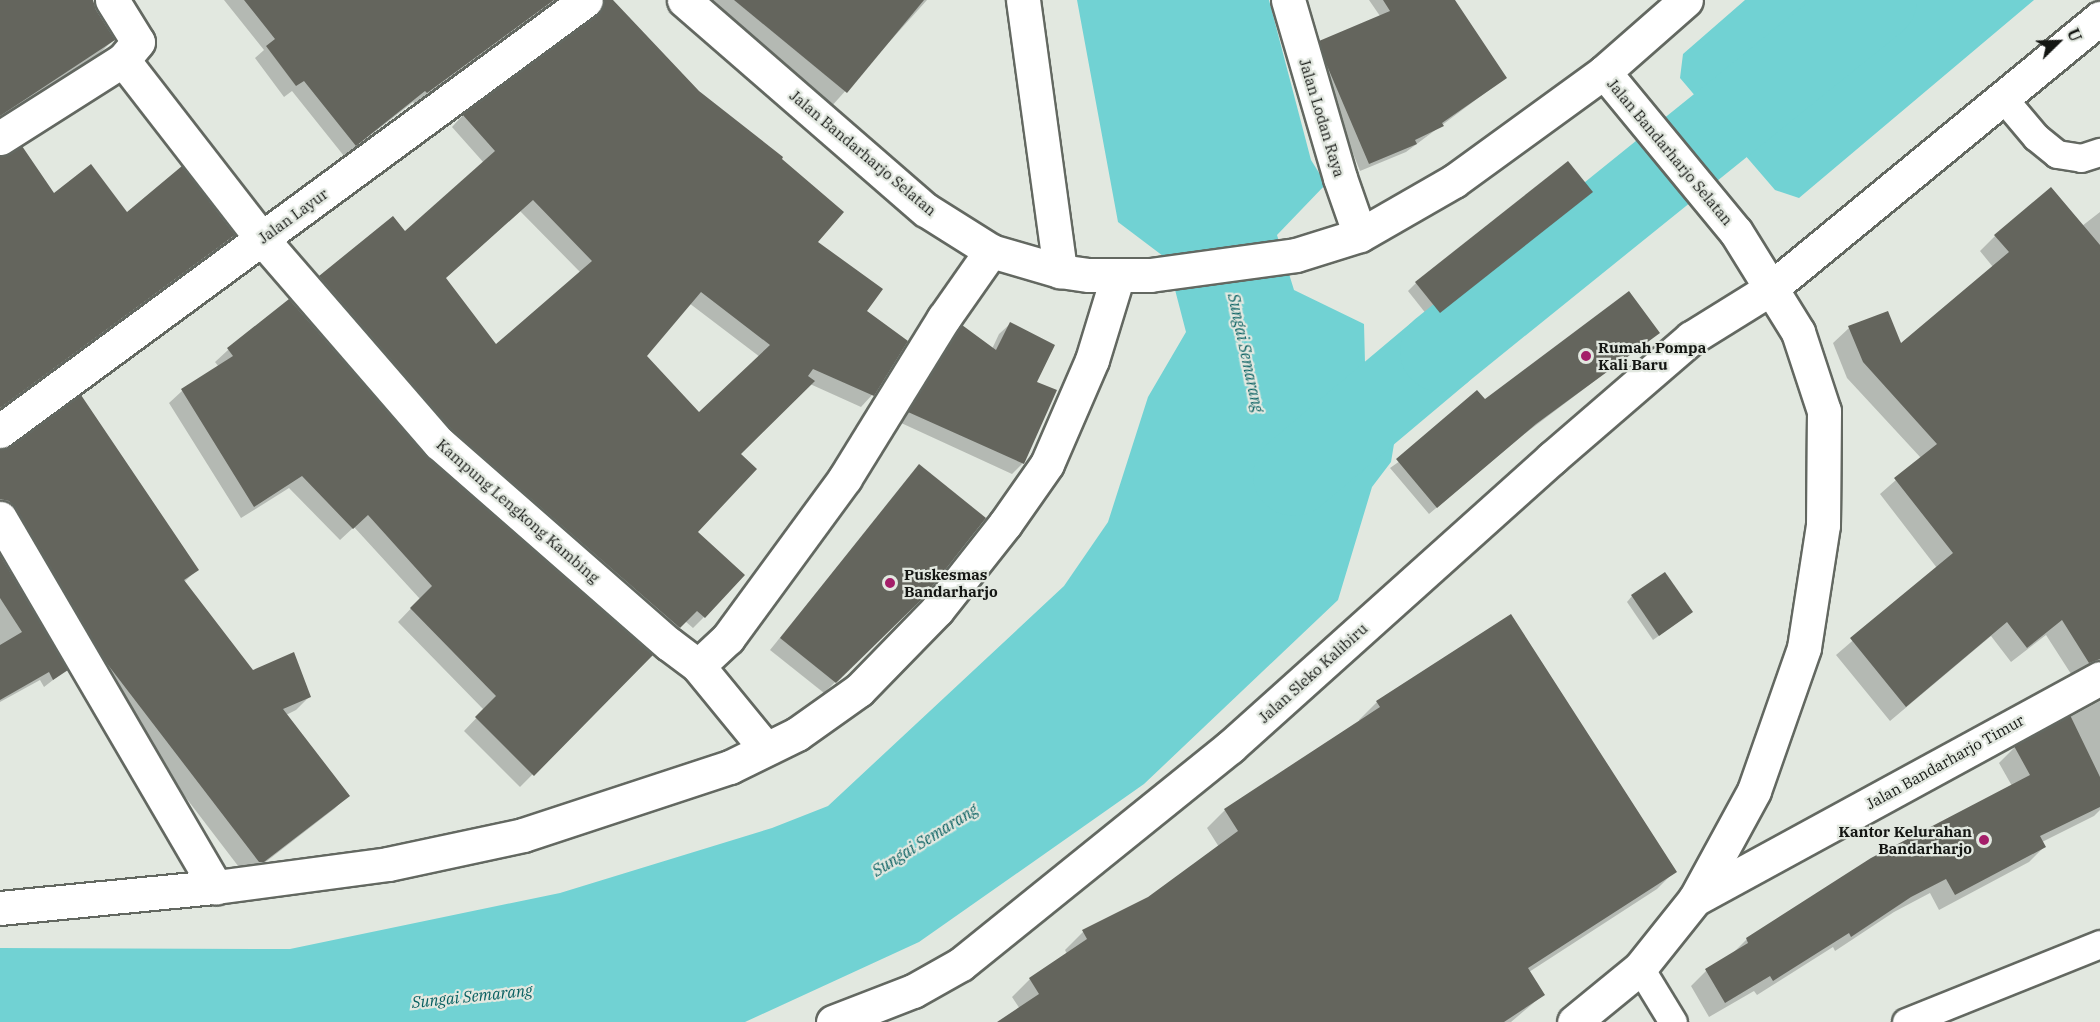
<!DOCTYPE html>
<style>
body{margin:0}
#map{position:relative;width:2100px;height:1022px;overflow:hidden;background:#e2e8e0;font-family:"IBM Plex Serif",serif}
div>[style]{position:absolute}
.water>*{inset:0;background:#71d2d3}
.shadow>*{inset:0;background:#0003}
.river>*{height:82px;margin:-41px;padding:0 41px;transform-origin:41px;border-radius:41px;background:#71d2d3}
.building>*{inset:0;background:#64655d}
.roads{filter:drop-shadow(2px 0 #636861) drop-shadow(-2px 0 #636861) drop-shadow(0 2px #636861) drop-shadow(0 -2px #636861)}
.service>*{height:27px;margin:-13.5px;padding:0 13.5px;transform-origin:13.5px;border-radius:13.5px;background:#fff}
.minor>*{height:33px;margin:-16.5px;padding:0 16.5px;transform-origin:16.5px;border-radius:16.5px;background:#fff}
.tertiary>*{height:33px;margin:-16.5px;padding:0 16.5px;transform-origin:16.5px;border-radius:16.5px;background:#fff}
.dots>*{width:16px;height:16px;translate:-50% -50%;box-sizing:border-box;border:3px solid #e2e8e0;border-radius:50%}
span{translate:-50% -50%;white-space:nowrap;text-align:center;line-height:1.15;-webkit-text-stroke:4.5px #e2e8e0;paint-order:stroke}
.street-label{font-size:15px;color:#141613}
.poi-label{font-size:15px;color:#141613;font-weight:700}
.left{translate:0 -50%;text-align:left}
.right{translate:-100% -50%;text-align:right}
.water-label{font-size:16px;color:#075f60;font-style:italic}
.north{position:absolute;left:2028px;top:12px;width:60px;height:60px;-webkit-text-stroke:4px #e2e8e0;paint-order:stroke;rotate:67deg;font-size:16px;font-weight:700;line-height:24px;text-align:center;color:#141613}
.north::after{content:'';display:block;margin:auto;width:21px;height:27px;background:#141613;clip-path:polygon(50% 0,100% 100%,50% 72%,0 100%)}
</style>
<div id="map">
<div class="water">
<i style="clip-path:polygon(1077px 0,1269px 0,1311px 160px,1326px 184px,1277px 235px,1294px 290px,1364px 324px,1365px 363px,1395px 438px,1391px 462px,1372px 487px,1338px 600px,1144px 784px,919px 942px,745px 1022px,0 1022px,0 948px,290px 949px,560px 893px,772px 828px,828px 806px,1064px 586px,1108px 522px,1148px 397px,1186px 332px,1167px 259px,1118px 222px)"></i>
<i style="clip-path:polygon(1745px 0,2034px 0,1799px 198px,1775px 190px,1738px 147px,1724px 158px,1694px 123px,1708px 111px,1680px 78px,1683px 54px)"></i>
</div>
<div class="shadow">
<i style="clip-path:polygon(0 0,92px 0,94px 10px,113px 40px,99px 54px,0 119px)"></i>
<i style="clip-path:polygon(224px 0,556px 0,415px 104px,413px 102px,344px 156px,292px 91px,284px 97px,255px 58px,264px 50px)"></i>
<i style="clip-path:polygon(evenodd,590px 0,611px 0,698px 92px,780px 159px,816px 242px,865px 312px,872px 395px,861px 407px,810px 384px,739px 454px,696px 532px,704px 617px,693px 628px,685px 621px,667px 639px,441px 441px,308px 288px,393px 218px,405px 234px,484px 163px,452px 127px,463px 115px,592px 21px,594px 11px,590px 0,520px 211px,581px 273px,495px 346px,444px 279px,520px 211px,590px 0,689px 303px,760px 357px,699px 415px,645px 356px,689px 303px)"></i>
<i style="clip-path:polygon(699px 0,927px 0,830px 108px)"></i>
<i style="clip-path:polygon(1369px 0,1453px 0,1505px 78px,1406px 152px,1360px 171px,1312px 50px,1320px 42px,1380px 16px)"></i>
<i style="clip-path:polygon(0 158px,54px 195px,127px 214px,233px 235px,219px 248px,0 410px)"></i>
<i style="clip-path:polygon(1591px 192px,1431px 320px,1408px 291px,1416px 283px)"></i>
<i style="clip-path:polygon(2100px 212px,2100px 683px,2073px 677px,2046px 635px,2011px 662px,1991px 636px,1890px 721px,1836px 655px,1937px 568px,1880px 494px,1921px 458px,1847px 378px,1833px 343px,1849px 328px,1900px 345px,1993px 267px,1980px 251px,1995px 236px,2082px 226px)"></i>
<i style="clip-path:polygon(289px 301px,426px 458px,651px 655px,520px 787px,464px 731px,484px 710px,398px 622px,420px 599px,354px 527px,340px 540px,289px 488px,241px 518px,169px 403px,182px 391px,219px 367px,215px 362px,228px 350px)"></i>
<i style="clip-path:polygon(1010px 324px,1035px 382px,1023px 463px,1012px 474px,899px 422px,952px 338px,962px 327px,992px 349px,999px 334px)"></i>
<i style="clip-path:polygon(1658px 333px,1527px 432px,1429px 514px,1390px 468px,1485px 401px)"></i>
<i style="clip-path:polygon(0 451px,197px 570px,184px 582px,252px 672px,309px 697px,296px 710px,286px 715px,348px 796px,334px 809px,249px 875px,245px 875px,92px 675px,0 503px)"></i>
<i style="clip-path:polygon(919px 466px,922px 597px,824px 693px,770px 650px)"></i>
<i style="clip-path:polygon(0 558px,66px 670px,44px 687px,40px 680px,0 702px)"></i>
<i style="clip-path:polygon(1632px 596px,1685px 617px,1653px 640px,1627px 602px)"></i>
<i style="clip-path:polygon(2100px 701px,2100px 810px,2094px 816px,2042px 842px,2044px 847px,2029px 862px,1939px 910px,1930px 893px,1894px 912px,1835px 951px,1833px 947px,1757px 995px,1754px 991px,1709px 1017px,1691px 986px,1706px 971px,1731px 955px,1747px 939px,1872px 859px,2012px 786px,1999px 763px,2015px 747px)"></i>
<i style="clip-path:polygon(1377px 702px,1675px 871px,1657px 889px,1529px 972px,1543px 995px,1511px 1022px,999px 1022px,1020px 1009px,1012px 997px,1030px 979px,1067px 954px,1065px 950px,1083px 932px,1149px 898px,1219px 847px,1207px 828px,1225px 810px,1360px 722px,1359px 720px)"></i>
</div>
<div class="river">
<i style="left:1294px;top:475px;width:192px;rotate:-40.1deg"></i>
<i style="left:1441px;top:351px;width:559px;rotate:-38.9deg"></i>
</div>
<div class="building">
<i style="clip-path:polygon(0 0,93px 0,96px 10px,115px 40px,0 116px)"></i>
<i style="clip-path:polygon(244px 0,554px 0,427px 93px,425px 91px,356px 146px,304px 81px,296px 86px,266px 46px,275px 39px)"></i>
<i style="clip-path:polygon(evenodd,604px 0,613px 0,699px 91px,783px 157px,782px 159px,844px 212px,818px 242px,883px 289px,867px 311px,908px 341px,874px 396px,813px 369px,808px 376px,815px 381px,741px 454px,757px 469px,698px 532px,745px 575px,705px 618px,697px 611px,680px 628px,452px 430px,319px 276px,393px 216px,405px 231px,495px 151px,462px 114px,597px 15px,603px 8px,604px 0,533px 200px,592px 261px,496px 344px,446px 278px,533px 200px,604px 0,701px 292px,770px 345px,699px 412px,647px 356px,701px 292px)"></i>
<i style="clip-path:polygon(734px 0,924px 0,847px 93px)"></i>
<i style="clip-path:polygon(1383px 0,1455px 0,1507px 78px,1442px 123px,1444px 126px,1415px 140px,1417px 144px,1369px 164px,1325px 61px,1319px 41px,1390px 11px)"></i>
<i style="clip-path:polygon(22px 146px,54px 193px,91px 164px,127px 212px,182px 166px,235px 235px,0 408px,0 157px)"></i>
<i style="clip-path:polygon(1568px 161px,1593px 192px,1440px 313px,1415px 282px)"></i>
<i style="clip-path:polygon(2051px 187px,2100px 245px,2100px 659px,2089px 663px,2062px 620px,2027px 648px,2007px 622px,1906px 707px,1850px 638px,1953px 553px,1894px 478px,1937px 444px,1863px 362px,1848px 326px,1888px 311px,1901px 343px,2009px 252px,1994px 235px)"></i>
<i style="clip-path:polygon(1629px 291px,1660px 333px,1536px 424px,1437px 508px,1396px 459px,1477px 390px,1485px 399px)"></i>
<i style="clip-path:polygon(289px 299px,427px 457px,653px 655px,534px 776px,475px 717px,496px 696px,410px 608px,432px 586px,368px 515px,353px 529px,302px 476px,254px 507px,181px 389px,233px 356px,227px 348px)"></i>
<i style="clip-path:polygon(1010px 322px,1055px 345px,1037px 382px,1057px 390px,1024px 464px,908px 412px,962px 325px,996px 350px)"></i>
<i style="clip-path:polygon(81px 395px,199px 570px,184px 580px,253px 670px,294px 652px,311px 697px,283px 709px,350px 796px,264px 862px,259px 862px,105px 661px,16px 509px,9px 501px,0 499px,0 449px,11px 446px)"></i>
<i style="clip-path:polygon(919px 464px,986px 518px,923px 598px,836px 683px,780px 638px)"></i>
<i style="clip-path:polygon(0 555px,68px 670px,53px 680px,49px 672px,0 700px,0 645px,22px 632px,0 598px)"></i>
<i style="clip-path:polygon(1665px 572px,1693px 612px,1659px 636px,1631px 595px)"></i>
<i style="clip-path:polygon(1511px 614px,1677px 872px,1528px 968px,1545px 995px,1504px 1022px,997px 1022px,1039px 994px,1029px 978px,1087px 939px,1082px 930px,1148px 897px,1238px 831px,1224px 809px,1380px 707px,1376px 701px)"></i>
<i style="clip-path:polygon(2070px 715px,2100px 777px,2100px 807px,2040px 836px,2046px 847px,1955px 895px,1946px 879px,1911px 897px,1851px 937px,1849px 933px,1773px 981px,1770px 976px,1725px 1003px,1705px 969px,1748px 943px,1746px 938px,1871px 858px,2030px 775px,2014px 746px)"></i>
</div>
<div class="roads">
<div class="service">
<i style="left:2003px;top:98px;width:51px;rotate:49.8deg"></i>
<i style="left:2036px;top:137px;width:27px;rotate:39deg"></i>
<i style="left:2057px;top:154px;width:24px;rotate:9deg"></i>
<i style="left:2081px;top:158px;width:20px;rotate:-18deg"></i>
<i style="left:1640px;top:968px;width:63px;rotate:58.6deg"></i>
<i style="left:1906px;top:1022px;width:209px;rotate:-21.9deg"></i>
</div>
<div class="minor">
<i style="left:112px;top:0;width:49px;rotate:58.2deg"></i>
<i style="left:138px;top:42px;width:23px;rotate:130deg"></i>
<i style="left:1023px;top:0;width:274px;rotate:82.2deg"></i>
<i style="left:1288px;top:0;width:185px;rotate:73.7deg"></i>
<i style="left:1340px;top:178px;width:60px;rotate:70.7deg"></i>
<i style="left:0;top:138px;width:146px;rotate:-32.4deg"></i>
<i style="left:123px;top:60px;width:227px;rotate:52.2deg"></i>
<i style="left:262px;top:239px;width:270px;rotate:49.1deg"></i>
<i style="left:439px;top:443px;width:305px;rotate:41.2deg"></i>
<i style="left:669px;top:644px;width:36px;rotate:37deg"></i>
<i style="left:698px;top:666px;width:107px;rotate:50.7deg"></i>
<i style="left:0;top:518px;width:428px;rotate:59.7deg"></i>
<i style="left:216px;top:887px;width:174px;rotate:-7.6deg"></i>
<i style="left:388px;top:864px;width:138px;rotate:-12.1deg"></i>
<i style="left:523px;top:835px;width:218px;rotate:-18.2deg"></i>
<i style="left:730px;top:767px;width:75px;rotate:-26.2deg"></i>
<i style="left:797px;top:734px;width:76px;rotate:-35.4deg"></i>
<i style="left:859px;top:690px;width:112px;rotate:-45.7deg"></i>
<i style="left:937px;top:610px;width:110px;rotate:-51.7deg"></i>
<i style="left:1005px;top:524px;width:73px;rotate:-55deg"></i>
<i style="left:1047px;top:464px;width:113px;rotate:-66.6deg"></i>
<i style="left:1092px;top:360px;width:89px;rotate:-73deg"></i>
<i style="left:698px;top:666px;width:41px;rotate:-43deg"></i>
<i style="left:728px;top:638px;width:198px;rotate:-53.8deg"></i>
<i style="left:845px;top:478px;width:188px;rotate:-58.3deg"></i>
<i style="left:944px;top:318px;width:82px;rotate:-55deg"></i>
<i style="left:1695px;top:899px;width:461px;rotate:-28.6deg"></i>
<i style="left:0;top:908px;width:217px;rotate:-5.6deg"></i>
<i style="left:833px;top:1022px;width:86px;rotate:-21.2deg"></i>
<i style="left:913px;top:991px;width:55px;rotate:-29.4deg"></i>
<i style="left:961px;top:964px;width:346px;rotate:-38.9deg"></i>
<i style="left:1230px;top:747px;width:433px;rotate:-41.9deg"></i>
<i style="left:1552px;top:458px;width:184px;rotate:-40.8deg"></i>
<i style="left:1691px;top:338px;width:93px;rotate:-31.8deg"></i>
<i style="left:1770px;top:289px;width:427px;rotate:-39.4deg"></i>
</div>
<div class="tertiary">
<i style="left:684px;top:0;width:320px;rotate:41deg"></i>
<i style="left:926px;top:210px;width:77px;rotate:32.2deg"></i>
<i style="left:991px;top:251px;width:72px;rotate:16.2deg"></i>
<i style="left:1060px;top:271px;width:29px;rotate:8deg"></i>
<i style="left:1089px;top:275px;width:61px"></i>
<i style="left:1150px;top:275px;width:147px;rotate:-7.8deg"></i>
<i style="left:1296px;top:255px;width:67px;rotate:-17.4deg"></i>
<i style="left:1360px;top:235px;width:108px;rotate:-29.9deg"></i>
<i style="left:1454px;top:181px;width:185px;rotate:-36deg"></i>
<i style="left:1604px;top:72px;width:207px;rotate:50.5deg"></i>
<i style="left:1736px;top:232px;width:118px;rotate:58.2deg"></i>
<i style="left:1798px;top:332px;width:83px;rotate:71.8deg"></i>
<i style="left:1824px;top:411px;width:114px;rotate:90.5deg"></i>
<i style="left:1823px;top:525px;width:124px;rotate:98.8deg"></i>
<i style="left:1804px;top:648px;width:151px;rotate:109.3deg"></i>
<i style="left:1754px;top:791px;width:123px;rotate:118.6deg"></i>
<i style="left:1695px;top:899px;width:88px;rotate:128.6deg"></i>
<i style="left:1640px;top:968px;width:85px;rotate:140.7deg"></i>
<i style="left:1604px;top:72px;width:109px;rotate:-41.3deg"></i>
<i style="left:0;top:431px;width:727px;rotate:-36.33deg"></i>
</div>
</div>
<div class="dots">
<i style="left:1586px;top:356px;background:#a41e69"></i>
<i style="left:890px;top:583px;background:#a41e69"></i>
<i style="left:1984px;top:840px;background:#a41e69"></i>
</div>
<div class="street-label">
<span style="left:1322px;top:118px;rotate:73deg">Jalan Lodan Raya</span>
<span style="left:1670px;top:152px;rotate:50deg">Jalan Bandarharjo Selatan</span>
<span style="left:863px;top:153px;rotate:40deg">Jalan Bandarharjo Selatan</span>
<span style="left:293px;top:216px;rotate:-36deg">Jalan Layur</span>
<span style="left:518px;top:511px;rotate:41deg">Kampung Lengkong Kambing</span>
<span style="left:1313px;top:673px;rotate:-42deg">Jalan Sleko Kalibiru</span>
<span style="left:1945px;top:762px;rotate:-29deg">Jalan Bandarharjo Timur</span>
</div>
<div class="poi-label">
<span class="left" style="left:1598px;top:356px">Rumah Pompa<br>Kali Baru</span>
<span class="left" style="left:904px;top:583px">Puskesmas<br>Bandarharjo</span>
<span class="right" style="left:1972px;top:840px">Kantor Kelurahan<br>Bandarharjo</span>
</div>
<div class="water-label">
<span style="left:1246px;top:353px;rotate:78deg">Sungai Semarang</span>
<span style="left:925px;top:840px;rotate:-32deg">Sungai Semarang</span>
<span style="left:472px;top:996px;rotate:-6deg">Sungai Semarang</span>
</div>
<div class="north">U</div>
</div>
